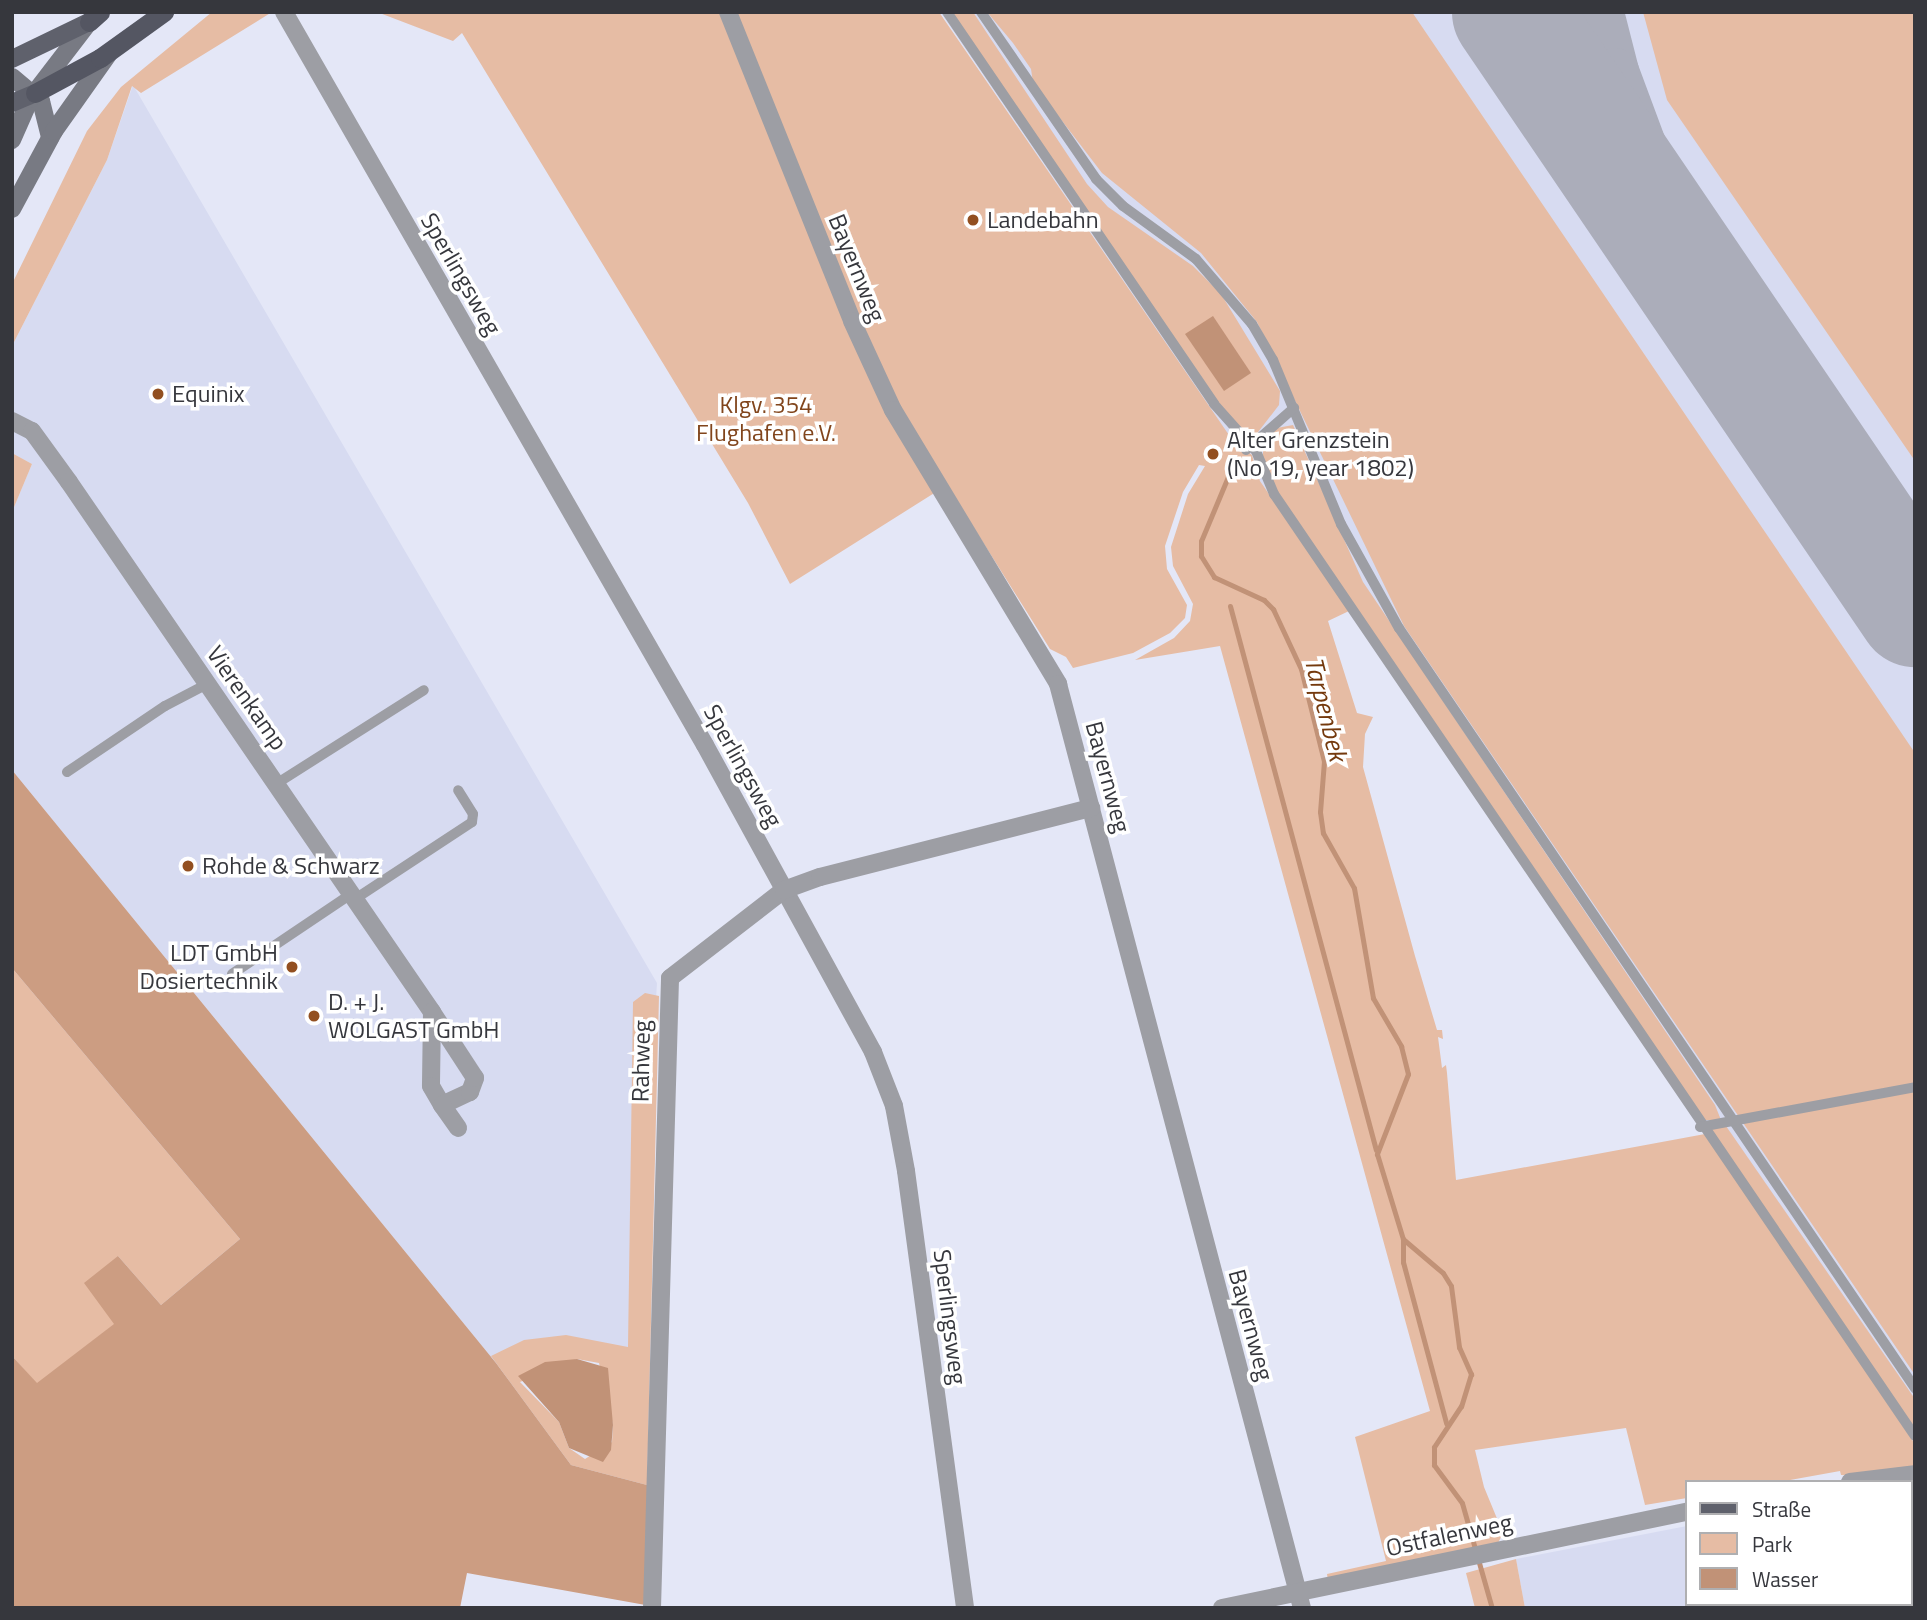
<!DOCTYPE html>
<meta charset="utf-8">
<style>
body{margin:0}
#map{position:relative;width:1927px;height:1620px;overflow:hidden;background:#e4e7f7;font-family:"Titillium Web",sans-serif}
div>[style]{position:absolute}
.built>*{inset:0;background:#d7dbf1}
.green>*{inset:0;background:#e6bca4}
.forest>*{inset:0;background:#cc9d82}
.water>*{inset:0;background:#c19277}
.stream>*{height:5px;margin:-2.5px;padding:0 2.5px;transform-origin:2.5px;border-radius:2.5px;background:#c19277}
.taxiway>*{height:47px;margin:-23.5px;padding:0 23.5px;transform-origin:23.5px;border-radius:23.5px;background:#abadba}
.runway>*{height:117px;margin:-58.5px;padding:0 58.5px;transform-origin:58.5px;border-radius:58.5px;background:#abadba}
.service>*{height:10px;margin:-5px;padding:0 5px;transform-origin:5px;border-radius:5px;background:#9d9ea4}
.minor>*{height:18px;margin:-9px;padding:0 9px;transform-origin:9px;border-radius:9px;background:#9d9ea4}
.secondary>*{height:18px;margin:-9px;padding:0 9px;transform-origin:9px;border-radius:9px;background:#787a83}
.primary>*{height:18px;margin:-9px;padding:0 9px;transform-origin:9px;border-radius:9px;background:#5f616c}
.trunk>*{height:19px;margin:-9.5px;padding:0 9.5px;transform-origin:9.5px;border-radius:9.5px;background:#545662}
.dots>*{width:19px;height:19px;translate:-50% -50%;box-sizing:border-box;border:4px solid #fff;border-radius:50%}
span{translate:-50% -50%;white-space:nowrap;text-align:center;line-height:1.15;-webkit-text-stroke:7px #fff;paint-order:stroke}
.poi-label{font-size:24px;color:#36373d}
.left{translate:0 -50%;text-align:left}
.right{translate:-100% -50%;text-align:right}
.street-label{font-size:24px;color:#36373d}
.park-label{font-size:24px;color:#81451c}
.water-label{font-size:26px;color:#74390d;font-style:italic}
.frame{position:absolute;inset:0;border:14px solid #36373d;pointer-events:none}
.legend{position:absolute;left:1685px;top:1480px;width:228px;height:126px;box-sizing:border-box;background:#fff;border:2px solid #afafb1;margin:0;padding:9px 12px;list-style:none;font-size:21px;color:#36373d}
.legend li{display:flex;align-items:center;gap:14px;height:35px}
.legend b{width:35px;border:2px solid #afafb1}
</style>
<div id="map">
<div class="built">
<i style="clip-path:polygon(940px 12px,1915px 12px,1915px 1444px,1260px 481px,1252px 455px,1231px 439px)"></i>
<i style="clip-path:polygon(133px 85px,657px 983px,634px 1354px,496px 1363px,12px 770px,12px 512px,32px 464px,12px 453px,12px 346px,107px 160px)"></i>
<i style="clip-path:polygon(1687px 1526px,1687px 1604px,1897px 1604px,1525px 1608px,1516px 1559px)"></i>
</div>
<div class="green">
<i style="clip-path:polygon(212px 12px,272px 12px,141px 93px,132px 86px,107px 160px,12px 346px,12px 284px,87px 131px,121px 87px)"></i>
<i style="clip-path:polygon(377px 12px,939px 12px,1231px 438px,1252px 455px,1260px 481px,1349px 611px,1328px 621px,1357px 713px,1373px 717px,1365px 734px,1363px 767px,1415px 956px,1437px 1030px,1442px 1030px,1443px 1039px,1438px 1037px,1442px 1068px,1446px 1065px,1447px 1073px,1456px 1180px,1705px 1134px,1915px 1444px,1915px 1470px,1864px 1476px,1841px 1475px,1840px 1471px,1779px 1482px,1687px 1482px,1687px 1498px,1645px 1505px,1626px 1428px,1475px 1450px,1484px 1487px,1503px 1533px,1498px 1543px,1328px 1581px,1327px 1574px,1386px 1561px,1355px 1437px,1430px 1411px,1220px 646px,1135px 660px,1174px 638px,1190px 621px,1193px 604px,1173px 566px,1171px 547px,1188px 494px,1205px 466px,1199px 465px,1183px 492px,1165px 546px,1167px 569px,1187px 605px,1185px 618px,1170px 633px,1133px 653px,1073px 668px,1066px 657px,1050px 649px,947px 485px,790px 584px,748px 503px,462px 33px,453px 41px)"></i>
<i style="clip-path:polygon(949px 12px,973px 12px,1087px 184px,1108px 207px,1193px 266px,1221px 294px,1280px 391px,1279px 405px,1255px 436px,1250px 438px,1232px 425px)"></i>
<i style="clip-path:polygon(987px 12px,1412px 12px,1915px 753px,1915px 1375px,1404px 626px,1257px 322px,1201px 253px,1102px 173px,1033px 83px,1031px 69px,1013px 43px)"></i>
<i style="clip-path:polygon(1643px 12px,1915px 12px,1915px 461px,1667px 100px)"></i>
<i style="clip-path:polygon(1293px 425px,1363px 582px,1715px 1105px,1721px 1120px,1704px 1120px,1276px 492px,1263px 459px,1263px 445px,1277px 428px)"></i>
<i style="clip-path:polygon(12px 453px,32px 464px,12px 512px)"></i>
<i style="clip-path:polygon(12px 968px,240px 1239px,161px 1305px,118px 1256px,115px 1324px,37px 1384px,12px 1356px)"></i>
<i style="clip-path:polygon(evenodd,645px 993px,659px 996px,647px 1485px,571px 1465px,491px 1356px,524px 1340px,566px 1335px,628px 1347px,633px 1002px,645px 993px,577px 1359px,599px 1363px,613px 1425px,612px 1442px,585px 1459px,569px 1448px,559px 1422px,520px 1382px,577px 1359px)"></i>
<i style="clip-path:polygon(1726px 1126px,1915px 1399px,1915px 1431px,1708px 1127px)"></i>
<i style="clip-path:polygon(1516px 1559px,1525px 1608px,1475px 1608px,1466px 1573px)"></i>
</div>
<div class="forest">
<i style="clip-path:polygon(12px 770px,496px 1363px,571px 1465px,647px 1485px,651px 1606px,467px 1573px,460px 1608px,12px 1608px,12px 1356px,37px 1383px,114px 1324px,84px 1283px,118px 1256px,161px 1305px,240px 1239px,12px 968px)"></i>
</div>
<div class="water">
<i style="clip-path:polygon(1213px 316px,1251px 373px,1224px 391px,1185px 334px)"></i>
<i style="clip-path:polygon(577px 1359px,608px 1368px,613px 1425px,611px 1450px,603px 1462px,569px 1448px,559px 1422px,518px 1376px,545px 1362px)"></i>
</div>
<div class="stream">
<i style="left:1232px;top:467px;width:80px;rotate:112.7deg"></i>
<i style="left:1201px;top:541px;width:15px;rotate:90deg"></i>
<i style="left:1201px;top:556px;width:25px;rotate:58deg"></i>
<i style="left:1214px;top:577px;width:55px;rotate:24.7deg"></i>
<i style="left:1264px;top:600px;width:13px;rotate:45deg"></i>
<i style="left:1273px;top:609px;width:66px;rotate:65deg"></i>
<i style="left:1301px;top:669px;width:95px;rotate:76deg"></i>
<i style="left:1324px;top:761px;width:51px;rotate:94.5deg"></i>
<i style="left:1320px;top:812px;width:21px;rotate:82deg"></i>
<i style="left:1323px;top:833px;width:63px;rotate:60.6deg"></i>
<i style="left:1354px;top:888px;width:112px;rotate:80.2deg"></i>
<i style="left:1373px;top:998px;width:56px;rotate:59.7deg"></i>
<i style="left:1401px;top:1046px;width:29px;rotate:76deg"></i>
<i style="left:1408px;top:1074px;width:86px;rotate:111.2deg"></i>
<i style="left:1377px;top:1154px;width:89px;rotate:73deg"></i>
<i style="left:1403px;top:1239px;width:52px;rotate:40.4deg"></i>
<i style="left:1443px;top:1273px;width:15px;rotate:58deg"></i>
<i style="left:1451px;top:1286px;width:62px;rotate:82.5deg"></i>
<i style="left:1459px;top:1347px;width:30px;rotate:66deg"></i>
<i style="left:1471px;top:1374px;width:34px;rotate:107deg"></i>
<i style="left:1461px;top:1406px;width:49px;rotate:123.4deg"></i>
<i style="left:1434px;top:1447px;width:18px;rotate:90deg"></i>
<i style="left:1434px;top:1465px;width:47px;rotate:53.6deg"></i>
<i style="left:1462px;top:1503px;width:109px;rotate:74.1deg"></i>
<i style="left:1230px;top:606px;width:563px;rotate:74.98deg"></i>
<i style="left:1403px;top:1239px;width:23px;rotate:90deg"></i>
<i style="left:1403px;top:1262px;width:167px;rotate:75deg"></i>
</div>
<div class="taxiway">
<i style="left:1600px;top:12px;width:61px;rotate:75.7deg"></i>
<i style="left:1615px;top:71px;width:149px;rotate:69.6deg"></i>
<i style="left:1667px;top:211px;width:154px;rotate:62.6deg"></i>
</div>
<div class="runway">
<i style="left:1510px;top:12px;width:721px;rotate:55.8deg"></i>
</div>
<div class="service">
<i style="left:947px;top:12px;width:474px;rotate:55.7deg"></i>
<i style="left:1214px;top:404px;width:63px;rotate:48.2deg"></i>
<i style="left:1256px;top:451px;width:47px;rotate:67.3deg"></i>
<i style="left:1274px;top:494px;width:1139px;rotate:55.77deg"></i>
<i style="left:981px;top:12px;width:203px;rotate:55.4deg"></i>
<i style="left:1096px;top:179px;width:38px;rotate:45deg"></i>
<i style="left:1123px;top:206px;width:90px;rotate:36deg"></i>
<i style="left:1196px;top:259px;width:86px;rotate:49.3deg"></i>
<i style="left:1252px;top:324px;width:42px;rotate:59.7deg"></i>
<i style="left:1273px;top:360px;width:178px;rotate:67.5deg"></i>
<i style="left:1341px;top:524px;width:119px;rotate:60.9deg"></i>
<i style="left:1399px;top:628px;width:919px;rotate:55.83deg"></i>
<i style="left:1246px;top:450px;width:64px;rotate:-41.2deg"></i>
<i style="left:67px;top:772px;width:118px;rotate:-34deg"></i>
<i style="left:165px;top:706px;width:47px;rotate:-27.6deg"></i>
<i style="left:276px;top:784px;width:175px;rotate:-32.4deg"></i>
<i style="left:355px;top:899px;width:140px;rotate:-33.3deg"></i>
<i style="left:472px;top:822px;width:8px;rotate:-83deg"></i>
<i style="left:473px;top:814px;width:28px;rotate:-122deg"></i>
<i style="left:232px;top:974px;width:143px;rotate:-33.9deg"></i>
<i style="left:1700px;top:1127px;width:219px;rotate:-10.5deg"></i>
</div>
<div class="minor">
<i style="left:284px;top:12px;width:845px;rotate:60.13deg"></i>
<i style="left:705px;top:745px;width:350px;rotate:61.3deg"></i>
<i style="left:873px;top:1052px;width:58px;rotate:68.7deg"></i>
<i style="left:894px;top:1106px;width:66px;rotate:79.5deg"></i>
<i style="left:906px;top:1171px;width:441px;rotate:82.3deg"></i>
<i style="left:728px;top:12px;width:333px;rotate:68.1deg"></i>
<i style="left:852px;top:321px;width:98px;rotate:65.3deg"></i>
<i style="left:893px;top:410px;width:320px;rotate:58.9deg"></i>
<i style="left:1058px;top:684px;width:956px;rotate:75.21deg"></i>
<i style="left:12px;top:421px;width:22px;rotate:27deg"></i>
<i style="left:32px;top:431px;width:63px;rotate:54deg"></i>
<i style="left:69px;top:482px;width:642px;rotate:55.59deg"></i>
<i style="left:432px;top:1012px;width:74px;rotate:90.8deg"></i>
<i style="left:431px;top:1086px;width:22px;rotate:60deg"></i>
<i style="left:442px;top:1105px;width:31px;rotate:-25deg"></i>
<i style="left:470px;top:1092px;width:15px;rotate:-70deg"></i>
<i style="left:475px;top:1078px;width:79px;rotate:-123.1deg"></i>
<i style="left:442px;top:1105px;width:28px;rotate:55deg"></i>
<i style="left:1850px;top:1482px;width:65px;rotate:-7deg"></i>
<i style="left:652px;top:1608px;width:630px;rotate:-88.36deg"></i>
<i style="left:670px;top:978px;width:144px;rotate:-37.7deg"></i>
<i style="left:784px;top:890px;width:38px;rotate:-20deg"></i>
<i style="left:820px;top:877px;width:280px;rotate:-14.3deg"></i>
<i style="left:1222px;top:1608px;width:475px;rotate:-11.7deg"></i>
</div>
<div class="secondary">
<i style="left:12px;top:77px;width:38px;rotate:40deg"></i>
<i style="left:41px;top:101px;width:38px;rotate:76deg"></i>
<i style="left:12px;top:140px;width:45px;rotate:-66.3deg"></i>
<i style="left:30px;top:99px;width:97px;rotate:-52.5deg"></i>
<i style="left:12px;top:209px;width:89px;rotate:-61.7deg"></i>
<i style="left:54px;top:131px;width:97px;rotate:-54.7deg"></i>
</div>
<div class="primary">
<i style="left:12px;top:59px;width:85px;rotate:-25.7deg"></i>
<i style="left:12px;top:103px;width:25px;rotate:-23deg"></i>
</div>
<div class="trunk">
<i style="left:89px;top:22px;width:15px;rotate:-42deg"></i>
<i style="left:35px;top:93px;width:74px;rotate:-28.3deg"></i>
<i style="left:100px;top:58px;width:79px;rotate:-35.7deg"></i>
</div>
<div class="dots">
<i style="left:973px;top:220px;background:#924f20"></i>
<i style="left:158px;top:394px;background:#924f20"></i>
<i style="left:1213px;top:454px;background:#924f20"></i>
<i style="left:188px;top:866px;background:#924f20"></i>
<i style="left:292px;top:967px;background:#924f20"></i>
<i style="left:314px;top:1016px;background:#924f20"></i>
</div>
<div class="poi-label">
<span class="left" style="left:987px;top:220px">Landebahn</span>
<span class="left" style="left:172px;top:394px">Equinix</span>
<span class="left" style="left:1227px;top:454px">Alter Grenzstein<br>(No 19, year 1802)</span>
<span class="left" style="left:202px;top:866px">Rohde &amp; Schwarz</span>
<span class="right" style="left:278px;top:967px">LDT GmbH<br>Dosiertechnik</span>
<span class="left" style="left:328px;top:1016px">D. + J.<br>WOLGAST GmbH</span>
</div>
<div class="street-label">
<span style="left:857px;top:268px;rotate:68deg">Bayernweg</span>
<span style="left:461px;top:274px;rotate:60deg">Sperlingsweg</span>
<span style="left:247px;top:698px;rotate:55deg">Vierenkamp</span>
<span style="left:743px;top:766px;rotate:61deg">Sperlingsweg</span>
<span style="left:1108px;top:777px;rotate:75deg">Bayernweg</span>
<span style="left:641px;top:1061px;rotate:-89deg">Rahweg</span>
<span style="left:950px;top:1317px;rotate:83deg">Sperlingsweg</span>
<span style="left:1251px;top:1325px;rotate:75deg">Bayernweg</span>
<span style="left:1449px;top:1535px;rotate:-12deg">Ostfalenweg</span>
</div>
<div class="park-label">
<span style="left:766px;top:419px">Klgv. 354<br>Flughafen e.V.</span>
</div>
<div class="water-label">
<span style="left:1326px;top:709px;rotate:76deg">Tarpenbek</span>
</div>
<div class="frame"></div>
<ul class="legend">
<li><b style="height:9px;background:#5f616c"></b>Straße</li>
<li><b style="height:19px;background:#e6bca4"></b>Park</li>
<li><b style="height:19px;background:#c19277"></b>Wasser</li>
</ul>
</div>
